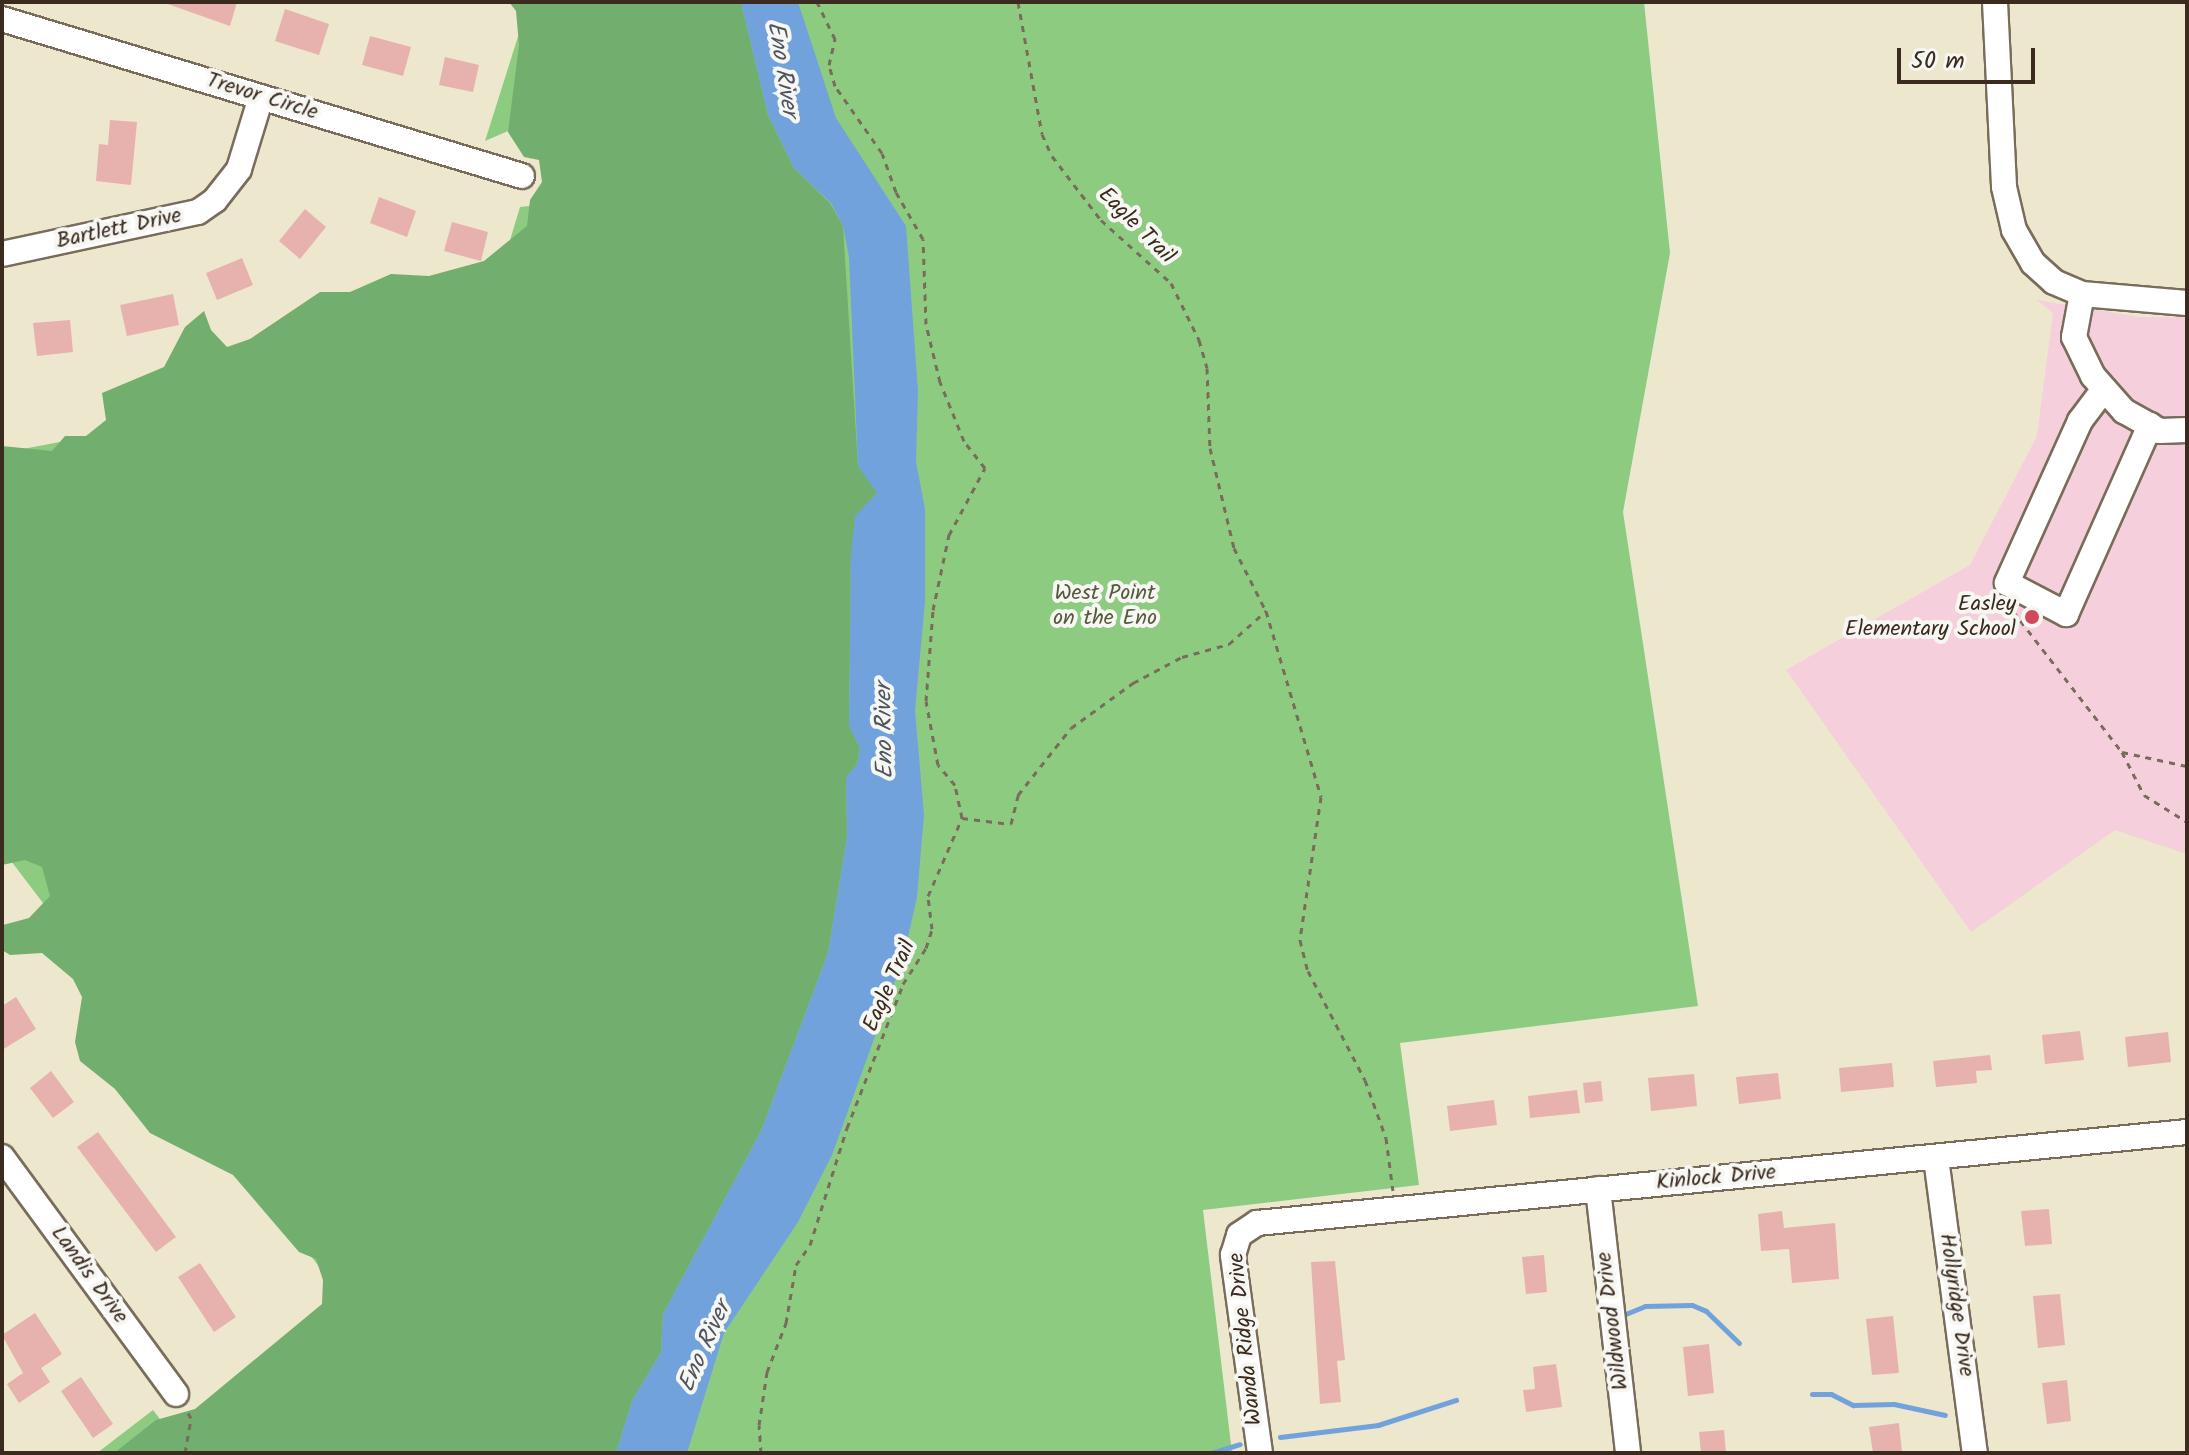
<!DOCTYPE html>
<style>
body{margin:0}
#map{position:relative;width:2189px;height:1455px;overflow:hidden;background:#ece7cd;font-family:Kalam,sans-serif}
div>[style]{position:absolute}
.built>*{inset:0;background:#f5cfdb}
.green>*{inset:0;background:#8dcb80}
.forest>*{inset:0;background:#72af6e}
.water>*{inset:0;background:#72a2dc}
.stream>*{height:5px;margin:-2.5px;padding:0 2.5px;transform-origin:2.5px;border-radius:2.5px;background:#72a2dc}
.building>*{inset:0;background:#e7b2ae}
.path>*{height:3px;margin-top:-1.5px;transform-origin:0;background:repeating-linear-gradient(90deg,#796c5b 0 6px,transparent 0 12px)}
.roads{filter:drop-shadow(2px 0 #796c5b) drop-shadow(-2px 0 #796c5b) drop-shadow(0 2px #796c5b) drop-shadow(0 -2px #796c5b)}
.minor>*{height:24px;margin:-12px;padding:0 12px;transform-origin:12px;border-radius:12px;background:#fff}
.dots>*{width:22px;height:22px;translate:-50% -50%;box-sizing:border-box;border:4px solid #f6f6f2;border-radius:50%}
span{translate:-50% -50%;white-space:nowrap;text-align:center;line-height:1.15;-webkit-text-stroke:8px #f6f6f2;paint-order:stroke}
.street-label{font-size:22px;color:#3b2a1e}
.park-label{font-size:22px;color:#545a3b}
.poi-label{font-size:22px;color:#3b2a1e}
.right{translate:-100% -50%;text-align:right}
.water-label{font-size:24px;color:#4e5460;font-style:italic}
.frame{position:absolute;inset:0;border:4px solid #3b2a1e;pointer-events:none}
.scale{position:absolute;left:1897px;top:48px;width:138px;height:36px;box-sizing:border-box;border:4px solid #3b2a1e;border-top:0;padding-left:10px;font-size:24px;line-height:28px;white-space:nowrap;color:#3b2a1e;-webkit-text-stroke:6px #f6f6f2;paint-order:stroke}
</style>
<div id="map">
<div class="built">
<i style="clip-path:polygon(2037px 300px,2139px 317px,2187px 317px,2187px 854px,2115px 830px,1971px 932px,1786px 670px,1970px 565px,2037px 436px,2053px 313px)"></i>
</div>
<div class="green">
<i style="clip-path:polygon(529px 2px,1644px 2px,1670px 253px,1623px 512px,1698px 1006px,1400px 1043px,1419px 1185px,1203px 1210px,1232px 1453px,246px 1453px,342px 1297px,2px 849px,2px 453px,473px 363px,520px 207px,558px 203px,578px 161px,508px 131px,485px 141px)"></i>
<i style="clip-path:polygon(153px 1410px,186px 1453px,97px 1453px)"></i>
</div>
<div class="forest">
<i style="clip-path:polygon(509px 2px,741px 2px,768px 115px,794px 168px,830px 203px,843px 226px,858px 466px,878px 493px,851px 555px,849px 725px,860px 748px,857px 765px,846px 777px,847px 837px,828px 953px,761px 1131px,663px 1314px,661px 1352px,632px 1401px,616px 1453px,114px 1453px,156px 1420px,195px 1409px,322px 1304px,323px 1280px,316px 1259px,299px 1252px,233px 1175px,150px 1133px,115px 1089px,80px 1061px,75px 1042px,82px 997px,73px 979px,42px 953px,10px 955px,2px 950px,3px 925px,29px 918px,50px 896px,42px 867px,25px 860px,2px 865px,2px 446px,52px 451px,65px 436px,86px 436px,106px 420px,102px 393px,164px 367px,185px 327px,204px 311px,211px 330px,227px 347px,250px 339px,320px 292px,350px 292px,391px 274px,429px 276px,484px 261px,527px 226px,530px 200px,542px 182px,539px 160px,524px 157px,508px 132px,519px 45px,516px 11px)"></i>
</div>
<div class="water">
<i style="clip-path:polygon(741px 2px,798px 2px,836px 118px,906px 226px,918px 391px,916px 462px,925px 509px,925px 602px,915px 710px,924px 815px,917px 897px,903px 959px,832px 1155px,798px 1222px,724px 1333px,687px 1453px,616px 1453px,632px 1401px,661px 1352px,663px 1314px,761px 1131px,828px 953px,847px 837px,846px 777px,857px 765px,860px 748px,849px 726px,851px 555px,855px 516px,877px 493px,858px 466px,849px 257px,843px 226px,831px 203px,794px 168px,768px 115px)"></i>
</div>
<div class="stream">
<i style="left:1623px;top:1315px;width:24px;rotate:-22deg"></i>
<i style="left:1645px;top:1306px;width:47px;rotate:-1.2deg"></i>
<i style="left:1692px;top:1305px;width:15px;rotate:23deg"></i>
<i style="left:1706px;top:1311px;width:46px;rotate:44.1deg"></i>
<i style="left:1812px;top:1394px;width:19px"></i>
<i style="left:1831px;top:1394px;width:25px;rotate:27deg"></i>
<i style="left:1853px;top:1405px;width:41px;rotate:-1.4deg"></i>
<i style="left:1894px;top:1404px;width:52px;rotate:12.2deg"></i>
<i style="left:1280px;top:1437px;width:99px;rotate:-7deg"></i>
<i style="left:1378px;top:1425px;width:82px;rotate:-17.8deg"></i>
<i style="left:1211px;top:1453px;width:30px;rotate:-17deg"></i>
</div>
<div class="building">
<i style="clip-path:polygon(162px 2px,237px 2px,230px 26px)"></i>
<i style="clip-path:polygon(285px 9px,329px 24px,319px 55px,275px 41px)"></i>
<i style="clip-path:polygon(370px 36px,411px 47px,403px 76px,362px 65px)"></i>
<i style="clip-path:polygon(445px 57px,479px 65px,473px 92px,439px 85px)"></i>
<i style="clip-path:polygon(110px 120px,137px 122px,131px 185px,96px 181px,99px 144px,108px 145px)"></i>
<i style="clip-path:polygon(379px 197px,416px 211px,407px 237px,370px 223px)"></i>
<i style="clip-path:polygon(305px 209px,326px 227px,300px 259px,279px 241px)"></i>
<i style="clip-path:polygon(452px 222px,488px 232px,481px 261px,444px 251px)"></i>
<i style="clip-path:polygon(242px 258px,253px 285px,217px 300px,206px 273px)"></i>
<i style="clip-path:polygon(173px 294px,179px 325px,127px 336px,120px 305px)"></i>
<i style="clip-path:polygon(70px 320px,73px 352px,37px 356px,33px 323px)"></i>
<i style="clip-path:polygon(16px 997px,36px 1029px,2px 1050px,2px 1006px)"></i>
<i style="clip-path:polygon(2080px 1031px,2084px 1060px,2045px 1064px,2042px 1035px)"></i>
<i style="clip-path:polygon(2168px 1032px,2171px 1062px,2128px 1067px,2125px 1037px)"></i>
<i style="clip-path:polygon(1990px 1055px,1992px 1070px,1976px 1071px,1977px 1083px,1936px 1087px,1933px 1061px)"></i>
<i style="clip-path:polygon(1892px 1063px,1894px 1087px,1841px 1092px,1839px 1068px)"></i>
<i style="clip-path:polygon(51px 1071px,74px 1102px,53px 1118px,30px 1088px)"></i>
<i style="clip-path:polygon(1778px 1073px,1781px 1099px,1739px 1104px,1736px 1077px)"></i>
<i style="clip-path:polygon(1694px 1074px,1697px 1106px,1651px 1111px,1648px 1078px)"></i>
<i style="clip-path:polygon(1601px 1081px,1603px 1101px,1585px 1103px,1583px 1083px)"></i>
<i style="clip-path:polygon(1577px 1090px,1580px 1113px,1530px 1118px,1528px 1096px)"></i>
<i style="clip-path:polygon(1494px 1100px,1497px 1125px,1450px 1131px,1447px 1106px)"></i>
<i style="clip-path:polygon(98px 1132px,176px 1237px,156px 1252px,77px 1147px)"></i>
<i style="clip-path:polygon(2049px 1209px,2052px 1244px,2025px 1246px,2021px 1211px)"></i>
<i style="clip-path:polygon(1782px 1211px,1784px 1228px,1835px 1223px,1839px 1279px,1792px 1283px,1789px 1249px,1761px 1251px,1758px 1214px)"></i>
<i style="clip-path:polygon(1544px 1255px,1547px 1292px,1526px 1294px,1522px 1257px)"></i>
<i style="clip-path:polygon(1335px 1261px,1345px 1360px,1337px 1361px,1341px 1402px,1320px 1404px,1311px 1262px)"></i>
<i style="clip-path:polygon(200px 1263px,236px 1317px,214px 1332px,178px 1277px)"></i>
<i style="clip-path:polygon(2060px 1294px,2065px 1345px,2038px 1348px,2033px 1296px)"></i>
<i style="clip-path:polygon(35px 1313px,62px 1354px,41px 1368px,50px 1382px,19px 1403px,7px 1384px,23px 1373px,2px 1335px)"></i>
<i style="clip-path:polygon(1893px 1316px,1899px 1373px,1872px 1375px,1866px 1319px)"></i>
<i style="clip-path:polygon(1709px 1344px,1714px 1393px,1688px 1396px,1683px 1347px)"></i>
<i style="clip-path:polygon(1556px 1364px,1562px 1407px,1526px 1412px,1523px 1390px,1535px 1389px,1533px 1367px)"></i>
<i style="clip-path:polygon(81px 1377px,113px 1424px,93px 1438px,61px 1391px)"></i>
<i style="clip-path:polygon(2067px 1380px,2071px 1421px,2047px 1424px,2042px 1383px)"></i>
<i style="clip-path:polygon(1899px 1423px,1902px 1453px,1873px 1453px,1869px 1427px)"></i>
<i style="clip-path:polygon(1724px 1430px,1726px 1453px,1701px 1453px,1699px 1432px)"></i>
</div>
<div class="path">
<i style="left:1018px;top:2px;width:134px;rotate:79.7deg"></i>
<i style="left:1042px;top:134px;width:24px;rotate:66deg"></i>
<i style="left:1052px;top:156px;width:81px;rotate:52.6deg"></i>
<i style="left:1101px;top:220px;width:94px;rotate:42deg"></i>
<i style="left:1171px;top:283px;width:64px;rotate:63.8deg"></i>
<i style="left:1199px;top:340px;width:29px;rotate:74deg"></i>
<i style="left:1207px;top:368px;width:80px;rotate:87.9deg"></i>
<i style="left:1210px;top:448px;width:103px;rotate:76.5deg"></i>
<i style="left:1234px;top:548px;width:71px;rotate:63.1deg"></i>
<i style="left:1266px;top:611px;width:194px;rotate:73.5deg"></i>
<i style="left:1321px;top:797px;width:145px;rotate:98.4deg"></i>
<i style="left:1300px;top:940px;width:32px;rotate:76deg"></i>
<i style="left:1308px;top:971px;width:123px;rotate:62.4deg"></i>
<i style="left:1365px;top:1080px;width:62px;rotate:70.1deg"></i>
<i style="left:1386px;top:1138px;width:53px;rotate:82.5deg"></i>
<i style="left:2013px;top:611px;width:178px;rotate:52.3deg"></i>
<i style="left:2122px;top:752px;width:48px;rotate:62.9deg"></i>
<i style="left:2144px;top:795px;width:51px;rotate:32.1deg"></i>
<i style="left:2122px;top:752px;width:66px;rotate:12.2deg"></i>
<i style="left:962px;top:818px;width:49px;rotate:7deg"></i>
<i style="left:1011px;top:824px;width:30px;rotate:-76deg"></i>
<i style="left:1018px;top:795px;width:85px;rotate:-51.7deg"></i>
<i style="left:1071px;top:728px;width:77px;rotate:-36deg"></i>
<i style="left:1133px;top:683px;width:55px;rotate:-28deg"></i>
<i style="left:1182px;top:657px;width:49px;rotate:-15.5deg"></i>
<i style="left:1229px;top:644px;width:50px;rotate:-41.7deg"></i>
<i style="left:185px;top:1453px;width:36px;rotate:-80deg"></i>
<i style="left:191px;top:1418px;width:8px;rotate:-120deg"></i>
<i style="left:761px;top:1453px;width:28px;rotate:-94deg"></i>
<i style="left:759px;top:1425px;width:54px;rotate:-81.4deg"></i>
<i style="left:767px;top:1372px;width:53px;rotate:-68.8deg"></i>
<i style="left:786px;top:1323px;width:59px;rotate:-80.2deg"></i>
<i style="left:796px;top:1265px;width:24px;rotate:-55deg"></i>
<i style="left:810px;top:1245px;width:123px;rotate:-72.5deg"></i>
<i style="left:847px;top:1128px;width:155px;rotate:-68.7deg"></i>
<i style="left:903px;top:984px;width:43px;rotate:-57.4deg"></i>
<i style="left:926px;top:948px;width:20px;rotate:-72deg"></i>
<i style="left:932px;top:929px;width:33px;rotate:-97deg"></i>
<i style="left:928px;top:896px;width:85px;rotate:-66.4deg"></i>
<i style="left:962px;top:818px;width:34px;rotate:-102deg"></i>
<i style="left:955px;top:785px;width:26px;rotate:-130deg"></i>
<i style="left:938px;top:765px;width:65px;rotate:-100.6deg"></i>
<i style="left:926px;top:701px;width:91px;rotate:-85.6deg"></i>
<i style="left:933px;top:610px;width:77px;rotate:-78deg"></i>
<i style="left:949px;top:535px;width:76px;rotate:-61.8deg"></i>
<i style="left:985px;top:468px;width:34px;rotate:-128deg"></i>
<i style="left:964px;top:441px;width:64px;rotate:-112.1deg"></i>
<i style="left:940px;top:382px;width:60px;rotate:-103.6deg"></i>
<i style="left:926px;top:324px;width:85px;rotate:-92deg"></i>
<i style="left:923px;top:239px;width:54px;rotate:-119.9deg"></i>
<i style="left:896px;top:192px;width:41px;rotate:-109.7deg"></i>
<i style="left:882px;top:153px;width:82px;rotate:-125deg"></i>
<i style="left:835px;top:86px;width:22px;rotate:-106deg"></i>
<i style="left:829px;top:65px;width:27px;rotate:-77deg"></i>
<i style="left:835px;top:39px;width:41px;rotate:-115.9deg"></i>
</div>
<div class="roads">
<div class="minor">
<i style="left:1995px;top:2px;width:185px;rotate:87.2deg"></i>
<i style="left:2004px;top:187px;width:44px;rotate:76.9deg"></i>
<i style="left:2014px;top:230px;width:38px;rotate:60deg"></i>
<i style="left:2033px;top:263px;width:28px;rotate:42deg"></i>
<i style="left:2054px;top:282px;width:30px;rotate:23deg"></i>
<i style="left:2082px;top:294px;width:105px;rotate:4.9deg"></i>
<i style="left:2px;top:19px;width:543px;rotate:16.8deg"></i>
<i style="left:2px;top:254px;width:200px;rotate:-12.1deg"></i>
<i style="left:198px;top:212px;width:21px;rotate:-35deg"></i>
<i style="left:215px;top:200px;width:39px;rotate:-52deg"></i>
<i style="left:239px;top:169px;width:75px;rotate:-73deg"></i>
<i style="left:2082px;top:294px;width:44px;rotate:100.5deg"></i>
<i style="left:2074px;top:337px;width:43px;rotate:64deg"></i>
<i style="left:2093px;top:376px;width:47px;rotate:48.5deg"></i>
<i style="left:2124px;top:411px;width:41px;rotate:29.1deg"></i>
<i style="left:2160px;top:431px;width:27px;rotate:-2deg"></i>
<i style="left:2104px;top:389px;width:40px;rotate:127deg"></i>
<i style="left:2080px;top:421px;width:178px;rotate:114.3deg"></i>
<i style="left:2007px;top:583px;width:67px;rotate:27.7deg"></i>
<i style="left:2066px;top:614px;width:207px;rotate:-66deg"></i>
<i style="left:2px;top:1157px;width:294px;rotate:53.7deg"></i>
<i style="left:1936px;top:1158px;width:298px;rotate:82.5deg"></i>
<i style="left:1598px;top:1189px;width:266px;rotate:83.5deg"></i>
<i style="left:1260px;top:1453px;width:200px;rotate:-97.8deg"></i>
<i style="left:1233px;top:1255px;width:21px;rotate:-73deg"></i>
<i style="left:1239px;top:1235px;width:22px;rotate:-34deg"></i>
<i style="left:1257px;top:1223px;width:934px;rotate:-5.59deg"></i>
</div>
</div>
<div class="dots">
<i style="left:2032px;top:617px;background:#d1495b"></i>
</div>
<div class="street-label">
<span style="left:262px;top:97px;rotate:17deg">Trevor Circle</span>
<span style="left:1136px;top:226px;rotate:45deg">Eagle Trail</span>
<span style="left:119px;top:229px;rotate:-12deg">Bartlett Drive</span>
<span style="left:890px;top:986px;rotate:-66deg">Eagle Trail</span>
<span style="left:1716px;top:1178px;rotate:-5deg">Kinlock Drive</span>
<span style="left:89px;top:1275px;rotate:54deg">Landis Drive</span>
<span style="left:1956px;top:1305px;rotate:82deg">Hollyridge Drive</span>
<span style="left:1613px;top:1321px;rotate:-97deg">Wildwood Drive</span>
<span style="left:1246px;top:1339px;rotate:-96deg">Wanda Ridge Drive</span>
</div>
<div class="park-label">
<span style="left:1105px;top:606px">West Point<br>on the Eno</span>
</div>
<div class="poi-label">
<span class="right" style="left:2016px;top:617px">Easley<br>Elementary School</span>
</div>
<div class="water-label">
<span style="left:782px;top:69px;rotate:81deg">Eno River</span>
<span style="left:885px;top:731px;rotate:-91deg">Eno River</span>
<span style="left:705px;top:1347px;rotate:-66deg">Eno River</span>
</div>
<div class="frame"></div>
<div class="scale">50 m</div>
</div>
